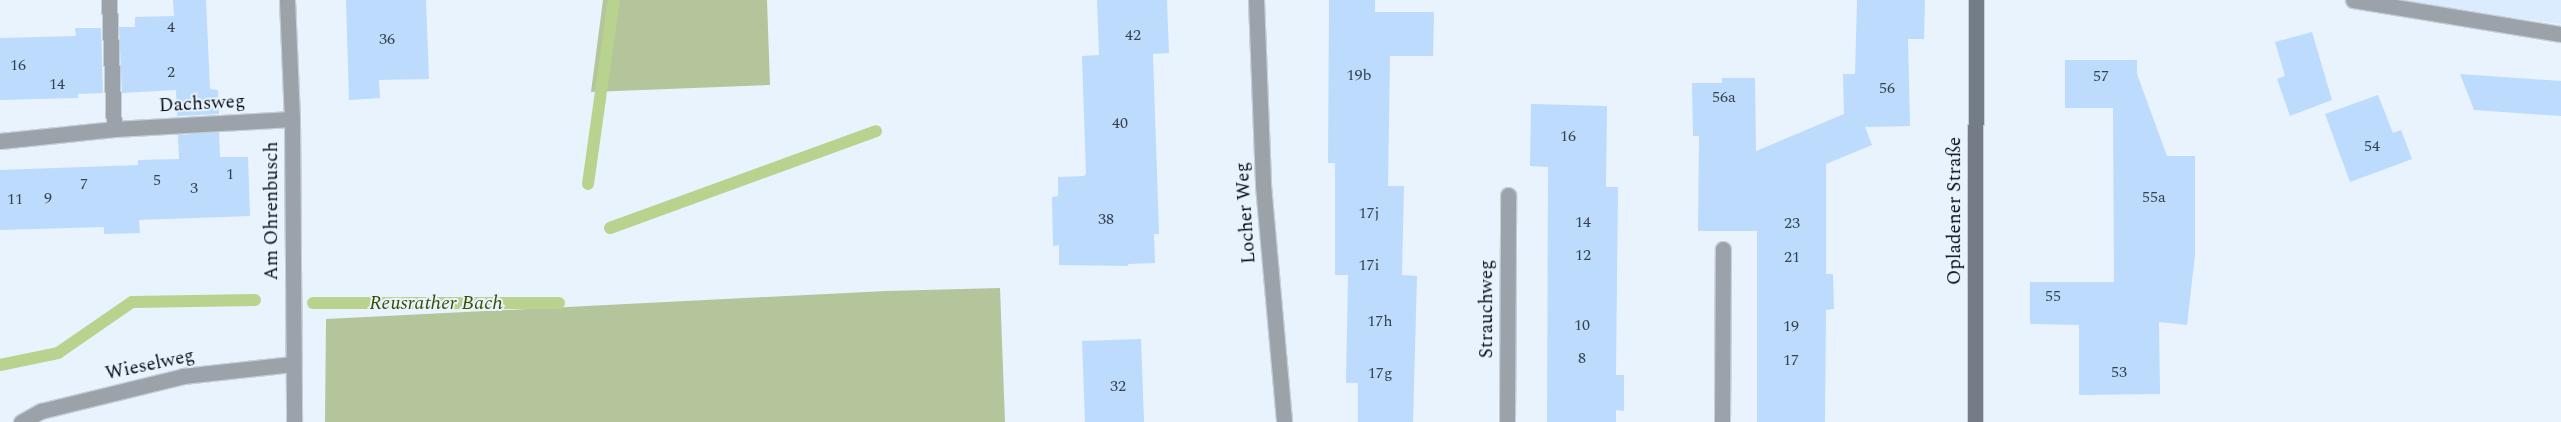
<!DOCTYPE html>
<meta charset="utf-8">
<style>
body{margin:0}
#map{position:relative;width:2561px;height:422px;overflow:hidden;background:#e9f3fd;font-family:Spectral,serif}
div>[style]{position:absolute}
.built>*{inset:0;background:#dcecff}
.green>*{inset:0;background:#b5c59b}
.stream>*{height:12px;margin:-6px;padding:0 6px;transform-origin:6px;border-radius:6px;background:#b9d28e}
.building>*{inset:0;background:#bcdbfd}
.roads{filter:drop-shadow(1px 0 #c5cfd8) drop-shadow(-1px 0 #c5cfd8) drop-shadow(0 1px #c5cfd8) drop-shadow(0 -1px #c5cfd8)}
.minor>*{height:15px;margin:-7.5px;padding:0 7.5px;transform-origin:7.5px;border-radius:7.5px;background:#9ca2a9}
.secondary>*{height:15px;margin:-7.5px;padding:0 7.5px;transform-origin:7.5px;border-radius:7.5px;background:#737c87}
span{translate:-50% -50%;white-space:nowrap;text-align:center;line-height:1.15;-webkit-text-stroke:4px #e9f3fd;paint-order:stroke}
.number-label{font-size:16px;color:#36424f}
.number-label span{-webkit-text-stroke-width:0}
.street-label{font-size:19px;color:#0a0f15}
.water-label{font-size:20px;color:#3a4e00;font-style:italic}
</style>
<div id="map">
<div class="built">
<i style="clip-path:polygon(2384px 0,2561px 0,2561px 24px)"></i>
</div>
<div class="green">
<i style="clip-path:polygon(603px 0,767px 0,770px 85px,591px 92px)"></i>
<i style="clip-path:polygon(1000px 288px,1005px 422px,325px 422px,326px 319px,886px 291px)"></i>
</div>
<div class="stream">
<i style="left:588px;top:184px;width:186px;rotate:-82deg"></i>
<i style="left:610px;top:228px;width:283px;rotate:-20deg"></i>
<i style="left:313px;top:303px;width:246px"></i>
<i style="left:0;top:365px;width:59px;rotate:-11.7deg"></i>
<i style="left:58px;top:353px;width:90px;rotate:-34.6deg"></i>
<i style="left:132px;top:302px;width:123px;rotate:-0.9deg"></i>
</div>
<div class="building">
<i style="clip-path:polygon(173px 0,206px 0,210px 89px,218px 90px,219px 114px,177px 116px,176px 90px,122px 93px,119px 27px,135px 27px,135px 17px,174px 16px)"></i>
<i style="clip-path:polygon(346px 0,426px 0,429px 79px,379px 80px,380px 98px,349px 100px)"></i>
<i style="clip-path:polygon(1097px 0,1167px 0,1169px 53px,1153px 54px,1159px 234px,1154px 234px,1155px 263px,1128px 264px,1128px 266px,1059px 265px,1059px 245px,1053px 246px,1052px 197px,1058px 196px,1058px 177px,1084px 176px,1086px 174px,1082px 56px,1099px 55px)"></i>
<i style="clip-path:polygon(1329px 0,1375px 0,1375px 12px,1434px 12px,1433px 56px,1390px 56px,1388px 186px,1404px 186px,1402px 275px,1417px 276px,1413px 422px,1358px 422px,1358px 383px,1346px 383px,1348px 275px,1335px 275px,1335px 163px,1328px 163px)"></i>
<i style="clip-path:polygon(1857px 0,1925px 0,1924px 39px,1908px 39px,1910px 126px,1865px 127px,1872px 145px,1826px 164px,1826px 274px,1833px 274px,1834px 309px,1826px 310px,1825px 422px,1757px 422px,1757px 231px,1698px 231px,1699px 136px,1693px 136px,1692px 83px,1722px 83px,1722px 78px,1755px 78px,1756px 151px,1844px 114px,1843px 74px,1855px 74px)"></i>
<i style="clip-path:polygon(75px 28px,101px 28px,103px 93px,78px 94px,78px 98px,0 100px,0 38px,76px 36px)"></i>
<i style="clip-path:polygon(2312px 32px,2332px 100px,2290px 116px,2277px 79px,2285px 76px,2275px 42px)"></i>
<i style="clip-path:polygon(2065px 60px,2137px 60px,2137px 74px,2167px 156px,2195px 156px,2195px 255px,2187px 325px,2159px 322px,2160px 394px,2079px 395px,2079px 325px,2030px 324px,2030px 282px,2114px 282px,2113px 108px,2065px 108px)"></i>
<i style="clip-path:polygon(2460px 74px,2561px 81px,2561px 116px,2474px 110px)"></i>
<i style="clip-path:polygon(2378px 95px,2393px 133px,2401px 130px,2412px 159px,2350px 182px,2325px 114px)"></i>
<i style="clip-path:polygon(1531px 104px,1607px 106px,1606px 187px,1618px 187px,1616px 375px,1624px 375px,1624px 411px,1616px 410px,1616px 422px,1547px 422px,1548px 167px,1530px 166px)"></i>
<i style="clip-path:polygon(219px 132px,220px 157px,248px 157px,250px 216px,139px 220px,140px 233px,104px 234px,104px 227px,0 230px,0 170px,138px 165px,138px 160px,179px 159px,178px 135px)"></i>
<i style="clip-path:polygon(1141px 339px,1144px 422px,1085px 422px,1082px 341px)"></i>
</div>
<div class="roads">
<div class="minor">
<i style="left:109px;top:0;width:129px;rotate:87.8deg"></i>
<i style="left:287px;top:0;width:119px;rotate:87.6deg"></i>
<i style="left:292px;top:119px;width:303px;rotate:89.6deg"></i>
<i style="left:1256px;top:0;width:185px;rotate:87.8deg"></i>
<i style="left:1263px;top:185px;width:238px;rotate:84.9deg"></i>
<i style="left:2353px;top:0;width:211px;rotate:9.3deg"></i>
<i style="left:0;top:141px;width:115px;rotate:-6deg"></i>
<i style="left:114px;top:129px;width:178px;rotate:-3.2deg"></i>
<i style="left:21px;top:422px;width:23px;rotate:-29deg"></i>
<i style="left:41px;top:411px;width:146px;rotate:-13.8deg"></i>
<i style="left:183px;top:376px;width:110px;rotate:-6.3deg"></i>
<i style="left:1507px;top:422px;width:227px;rotate:-89.7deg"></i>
<i style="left:1722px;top:422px;width:173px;rotate:-89.7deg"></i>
</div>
<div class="secondary">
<i style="left:1975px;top:422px;width:422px;rotate:-89.9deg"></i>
</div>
</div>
<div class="number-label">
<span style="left:171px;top:27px">4</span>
<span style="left:1133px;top:35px">42</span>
<span style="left:387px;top:39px">36</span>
<span style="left:18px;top:65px">16</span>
<span style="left:171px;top:72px">2</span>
<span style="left:1359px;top:75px">19b</span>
<span style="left:2101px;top:76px">57</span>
<span style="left:57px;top:84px">14</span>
<span style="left:1887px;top:88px">56</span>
<span style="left:1724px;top:97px">56a</span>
<span style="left:1120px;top:123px">40</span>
<span style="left:1568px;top:136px">16</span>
<span style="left:2372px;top:146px">54</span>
<span style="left:230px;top:174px">1</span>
<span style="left:157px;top:180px">5</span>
<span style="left:84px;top:184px">7</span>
<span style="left:194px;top:188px">3</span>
<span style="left:2154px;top:197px">55a</span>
<span style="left:48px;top:198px">9</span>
<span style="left:15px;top:199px">11</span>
<span style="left:1369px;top:213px">17j</span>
<span style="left:1106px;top:219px">38</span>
<span style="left:1583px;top:222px">14</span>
<span style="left:1792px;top:223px">23</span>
<span style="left:1583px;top:255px">12</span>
<span style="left:1792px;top:257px">21</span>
<span style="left:1369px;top:265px">17i</span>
<span style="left:2053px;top:296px">55</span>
<span style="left:1380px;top:321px">17h</span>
<span style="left:1582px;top:325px">10</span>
<span style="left:1791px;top:326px">19</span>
<span style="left:1582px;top:358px">8</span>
<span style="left:1791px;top:360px">17</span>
<span style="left:2119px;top:372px">53</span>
<span style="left:1380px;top:373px">17g</span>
<span style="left:1118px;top:386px">32</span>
</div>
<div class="street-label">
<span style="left:202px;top:104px;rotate:-3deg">Dachsweg</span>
<span style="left:272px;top:211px;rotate:-90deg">Am Ohrenbusch</span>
<span style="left:1955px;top:211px;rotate:-90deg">Opladener Straße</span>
<span style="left:1246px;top:213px;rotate:-94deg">Locher Weg</span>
<span style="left:1487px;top:309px;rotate:-90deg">Strauchweg</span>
<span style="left:150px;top:365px;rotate:-12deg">Wieselweg</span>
</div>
<div class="water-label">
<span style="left:436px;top:303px">Reusrather Bach</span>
</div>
</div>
